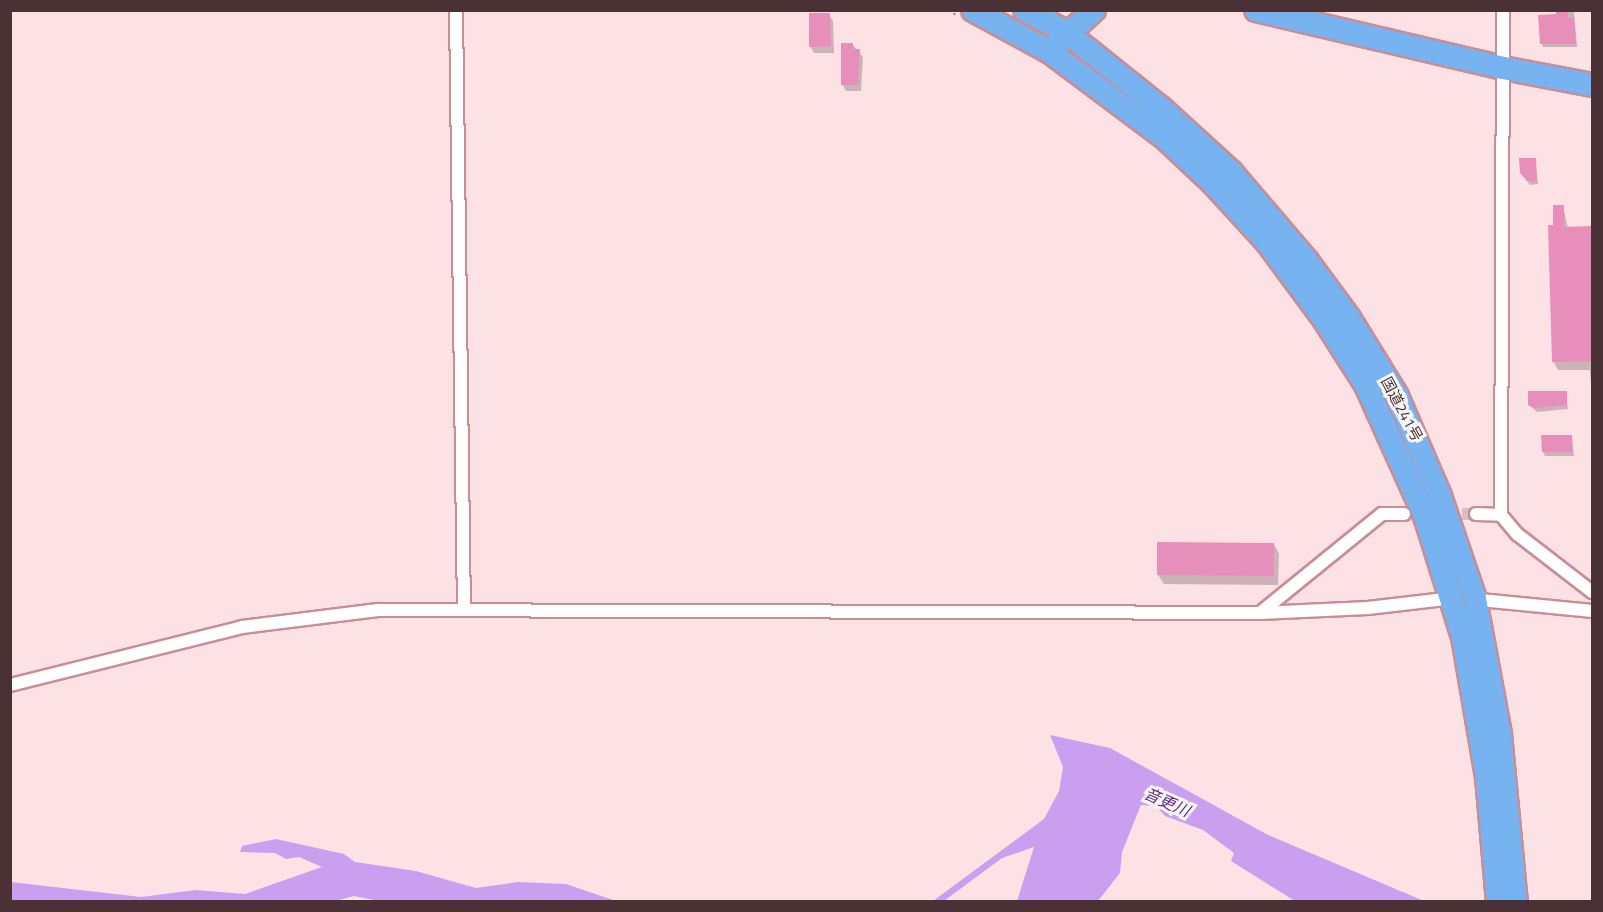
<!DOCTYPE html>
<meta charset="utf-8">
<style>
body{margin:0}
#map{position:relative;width:1603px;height:912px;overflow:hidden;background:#fde2e5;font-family:"Titillium Web","Noto Sans JP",sans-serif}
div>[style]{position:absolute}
.water>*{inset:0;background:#cb9fef}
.shadow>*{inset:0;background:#0003}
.building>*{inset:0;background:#e78eba}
.street-tunnel>*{height:12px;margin-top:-6px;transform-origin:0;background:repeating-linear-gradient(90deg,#d9bfc2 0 12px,transparent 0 18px)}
.path>*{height:2px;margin-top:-1px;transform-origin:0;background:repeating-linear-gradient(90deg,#a1878b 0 3px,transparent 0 6px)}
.roads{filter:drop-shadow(2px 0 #ca8d96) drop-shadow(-2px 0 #ca8d96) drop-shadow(0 2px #ca8d96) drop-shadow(0 -2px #ca8d96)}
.street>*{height:12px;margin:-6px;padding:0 6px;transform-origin:6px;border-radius:6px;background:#fff}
.highway>*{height:22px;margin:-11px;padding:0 11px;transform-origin:11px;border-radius:11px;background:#76b3f0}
span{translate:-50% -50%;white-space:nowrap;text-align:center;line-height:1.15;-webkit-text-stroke:6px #f7f7f7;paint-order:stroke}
.street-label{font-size:15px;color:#4a3135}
.water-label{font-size:16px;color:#612985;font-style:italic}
.frame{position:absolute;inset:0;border:12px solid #4a3135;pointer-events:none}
</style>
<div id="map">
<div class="water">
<i style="clip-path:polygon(1050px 735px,1110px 748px,1268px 835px,1424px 901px,1295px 901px,1231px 861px,1234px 853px,1203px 830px,1165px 816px,1156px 806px,1141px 805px,1122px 852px,1120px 873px,1098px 901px,1017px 901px,1034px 847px,1002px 858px,944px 901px,933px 901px,1044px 819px,1059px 791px,1063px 767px)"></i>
<i style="clip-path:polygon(276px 839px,344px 854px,355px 862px,416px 871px,476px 888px,518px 882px,566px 884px,616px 901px,384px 902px,354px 896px,332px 902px,11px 901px,11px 882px,141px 897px,196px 890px,245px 894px,322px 867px,299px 857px,286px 859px,275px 853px,240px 852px,242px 846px)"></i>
</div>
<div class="shadow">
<i style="clip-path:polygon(1559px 10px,1574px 10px,1577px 47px,1543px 47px,1541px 43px)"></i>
<i style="clip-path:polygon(829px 15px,833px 21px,834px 53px,814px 53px,810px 46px)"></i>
<i style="clip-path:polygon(853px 45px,863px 57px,861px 91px,846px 91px,842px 84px)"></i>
<i style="clip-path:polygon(1535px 159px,1538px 184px,1530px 185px,1524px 177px)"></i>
<i style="clip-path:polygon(1563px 206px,1568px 228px,1592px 228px,1592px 397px,1590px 370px,1558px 370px,1553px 361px,1555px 226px)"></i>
<i style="clip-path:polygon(1566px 393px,1568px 409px,1537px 412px,1529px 405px)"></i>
<i style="clip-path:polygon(1572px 436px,1574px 456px,1545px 456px,1543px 452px)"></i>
<i style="clip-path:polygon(1274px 544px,1279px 554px,1278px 585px,1164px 584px,1158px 575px)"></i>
</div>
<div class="building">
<i style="clip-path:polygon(1556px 10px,1568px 10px,1567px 18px,1574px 18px,1576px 44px,1540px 44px,1538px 15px,1556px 14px)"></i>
<i style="clip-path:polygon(809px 13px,830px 13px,831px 46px,809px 47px)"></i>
<i style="clip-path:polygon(841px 43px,853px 43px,853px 49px,860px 49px,858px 85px,841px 85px)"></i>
<i style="clip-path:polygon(1519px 158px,1536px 158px,1537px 181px,1527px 181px,1520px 173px)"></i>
<i style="clip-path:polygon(1553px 205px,1564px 205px,1564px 227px,1593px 226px,1593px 361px,1552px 362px,1548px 225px,1553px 225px)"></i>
<i style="clip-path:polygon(1528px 391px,1567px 391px,1567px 405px,1534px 408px,1528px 405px)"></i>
<i style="clip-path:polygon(1541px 435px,1572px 435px,1572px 452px,1542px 452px)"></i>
<i style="clip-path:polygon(1157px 542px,1274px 543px,1274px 576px,1157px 575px)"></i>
</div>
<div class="street-tunnel">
<i style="left:1444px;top:514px;width:32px"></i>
</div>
<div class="path">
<i style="left:948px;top:10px;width:9px;rotate:32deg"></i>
</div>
<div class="roads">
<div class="street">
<i style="left:456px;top:10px;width:600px;rotate:89.24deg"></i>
<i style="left:1476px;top:514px;width:25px;rotate:2deg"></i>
<i style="left:1501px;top:515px;width:25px;rotate:50deg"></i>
<i style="left:1517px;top:534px;width:95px;rotate:37.7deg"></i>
<i style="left:1501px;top:515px;width:505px;rotate:-89.77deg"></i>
<i style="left:1470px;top:599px;width:123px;rotate:5.6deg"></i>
<i style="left:1260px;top:613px;width:108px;rotate:-2.7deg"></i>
<i style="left:1368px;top:608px;width:86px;rotate:-6.7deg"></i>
<i style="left:10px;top:685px;width:239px;rotate:-14deg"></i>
<i style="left:242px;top:627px;width:137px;rotate:-7.1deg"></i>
<i style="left:378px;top:610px;width:882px;rotate:0.19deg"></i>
<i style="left:1260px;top:613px;width:157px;rotate:-39.1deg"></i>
<i style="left:1382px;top:514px;width:22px"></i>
</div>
<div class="highway">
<i style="left:973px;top:10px;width:88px;rotate:28.6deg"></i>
<i style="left:1050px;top:52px;width:144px;rotate:36.8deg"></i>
<i style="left:1165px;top:138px;width:66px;rotate:43.2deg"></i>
<i style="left:1213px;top:183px;width:80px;rotate:47.5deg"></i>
<i style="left:1267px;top:242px;width:96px;rotate:53.5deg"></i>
<i style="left:1324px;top:319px;width:78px;rotate:57.5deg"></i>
<i style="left:1366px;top:385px;width:144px;rotate:65.8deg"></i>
<i style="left:1425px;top:516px;width:127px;rotate:72.6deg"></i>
<i style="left:1463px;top:637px;width:142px;rotate:80.3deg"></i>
<i style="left:1487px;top:777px;width:125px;rotate:85deg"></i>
<i style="left:1025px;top:10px;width:47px;rotate:28.2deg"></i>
<i style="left:1066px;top:32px;width:122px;rotate:38.7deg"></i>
<i style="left:1161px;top:108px;width:95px;rotate:42.4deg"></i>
<i style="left:1231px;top:172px;width:117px;rotate:49.5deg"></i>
<i style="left:1307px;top:261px;width:71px;rotate:53.6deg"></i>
<i style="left:1349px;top:318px;width:92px;rotate:58.4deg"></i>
<i style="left:1397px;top:396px;width:109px;rotate:66.7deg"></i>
<i style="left:1440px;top:496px;width:109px;rotate:71.2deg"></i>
<i style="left:1475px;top:599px;width:137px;rotate:79.5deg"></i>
<i style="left:1500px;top:734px;width:169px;rotate:84.6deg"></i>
<i style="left:1256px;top:10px;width:254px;rotate:13.2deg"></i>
<i style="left:1503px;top:68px;width:91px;rotate:10.8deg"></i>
<i style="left:1058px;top:43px;width:49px;rotate:-42.5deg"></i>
</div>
</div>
<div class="street-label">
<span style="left:1402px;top:409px;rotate:62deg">国道241号</span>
</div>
<div class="water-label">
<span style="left:1167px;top:802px;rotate:24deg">音更川</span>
</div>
<div class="frame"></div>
</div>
